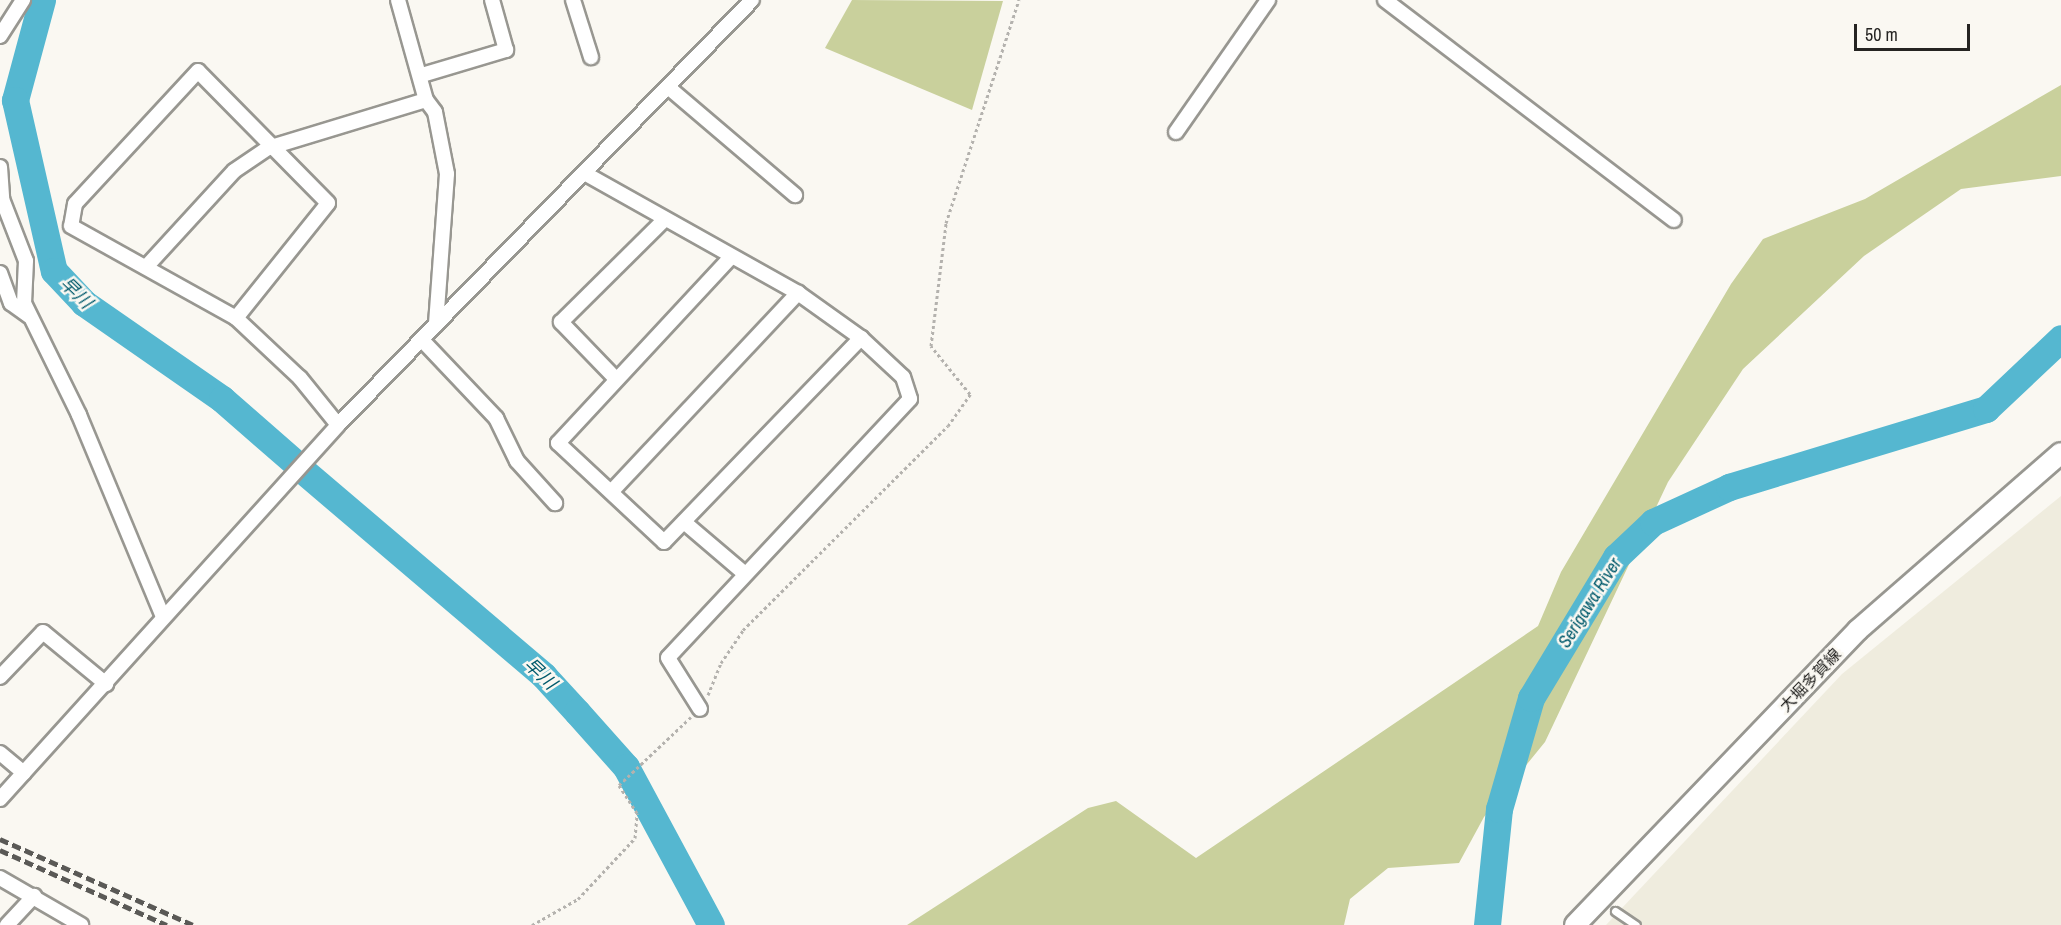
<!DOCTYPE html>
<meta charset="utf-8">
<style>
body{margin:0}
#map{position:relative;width:2061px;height:925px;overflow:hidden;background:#faf8f2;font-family:"Archivo Narrow","Noto Sans JP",sans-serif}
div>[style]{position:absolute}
.built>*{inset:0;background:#efecde}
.green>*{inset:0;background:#c9d09c}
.river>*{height:27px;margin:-13.5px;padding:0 13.5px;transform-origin:13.5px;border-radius:13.5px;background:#55b7d0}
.path>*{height:3px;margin-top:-1.5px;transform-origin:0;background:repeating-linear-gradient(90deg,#b4b2ae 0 3px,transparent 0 6px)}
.roads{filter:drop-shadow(2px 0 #989791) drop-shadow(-2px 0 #989791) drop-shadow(0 2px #989791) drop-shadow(0 -2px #989791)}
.lane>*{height:7px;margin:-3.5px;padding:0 3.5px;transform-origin:3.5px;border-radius:3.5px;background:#fff}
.street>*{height:14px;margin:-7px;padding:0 7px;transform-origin:7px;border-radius:7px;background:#fff}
.secondary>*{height:20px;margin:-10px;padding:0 10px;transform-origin:10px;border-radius:10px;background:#fff}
.rail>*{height:4.5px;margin-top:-2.25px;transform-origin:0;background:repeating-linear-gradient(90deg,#5a5956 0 9px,transparent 0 13.5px)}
span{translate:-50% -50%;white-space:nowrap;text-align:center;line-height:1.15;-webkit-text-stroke:5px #faf8f2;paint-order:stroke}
.street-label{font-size:16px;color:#252422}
.water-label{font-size:18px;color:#015a6c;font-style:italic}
.scale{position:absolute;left:1854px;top:24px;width:116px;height:27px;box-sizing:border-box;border:3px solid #252422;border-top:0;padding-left:8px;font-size:18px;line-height:21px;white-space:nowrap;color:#252422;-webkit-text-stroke:4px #faf8f2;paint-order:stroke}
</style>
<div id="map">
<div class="built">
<i style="clip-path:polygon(2061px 496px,2061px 925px,1606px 925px,1842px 674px)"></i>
</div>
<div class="green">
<i style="clip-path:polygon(852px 0,1003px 1px,972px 110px,825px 48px)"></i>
<i style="clip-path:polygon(2061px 85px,2061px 176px,1961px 189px,1864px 256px,1743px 369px,1668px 482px,1545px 742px,1484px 817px,1459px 863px,1388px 868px,1350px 899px,1344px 925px,907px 925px,1088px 808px,1116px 801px,1196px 858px,1538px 626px,1561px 572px,1731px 284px,1763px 239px,1865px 199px)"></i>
</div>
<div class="river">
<i style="left:42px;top:0;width:104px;rotate:105.1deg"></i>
<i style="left:15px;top:100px;width:175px;rotate:77.2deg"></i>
<i style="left:54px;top:271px;width:44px;rotate:46.8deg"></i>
<i style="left:84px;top:303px;width:168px;rotate:34.8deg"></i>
<i style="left:222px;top:399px;width:93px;rotate:41.1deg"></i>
<i style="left:307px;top:474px;width:311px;rotate:40.4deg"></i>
<i style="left:544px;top:676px;width:49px;rotate:47.5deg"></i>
<i style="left:577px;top:712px;width:74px;rotate:48.3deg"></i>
<i style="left:626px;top:767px;width:179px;rotate:61.7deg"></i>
<i style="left:1487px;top:925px;width:117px;rotate:-84.1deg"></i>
<i style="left:1499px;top:809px;width:116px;rotate:-73.9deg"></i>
<i style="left:1531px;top:698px;width:165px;rotate:-58.9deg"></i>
<i style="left:1616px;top:557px;width:51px;rotate:-43.4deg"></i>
<i style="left:1653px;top:522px;width:84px;rotate:-24.7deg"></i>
<i style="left:1729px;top:487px;width:269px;rotate:-16.9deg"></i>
<i style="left:1986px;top:409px;width:103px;rotate:-43.4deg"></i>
</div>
<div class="path">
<i style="left:708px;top:695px;width:35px;rotate:-68deg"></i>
<i style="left:721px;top:663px;width:40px;rotate:-56deg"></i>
<i style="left:743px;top:630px;width:289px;rotate:-44.9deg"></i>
<i style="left:948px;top:426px;width:39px;rotate:-55deg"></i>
<i style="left:970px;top:394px;width:62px;rotate:-129.1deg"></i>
<i style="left:931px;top:346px;width:124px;rotate:-83deg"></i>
<i style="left:946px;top:223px;width:235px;rotate:-71.9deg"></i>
<i style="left:532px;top:925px;width:53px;rotate:-29.5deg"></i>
<i style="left:578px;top:899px;width:83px;rotate:-46.9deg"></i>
<i style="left:635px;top:838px;width:25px;rotate:-85deg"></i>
<i style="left:637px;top:813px;width:33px;rotate:-123deg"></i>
<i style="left:619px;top:785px;width:99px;rotate:-43.4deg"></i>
</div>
<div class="roads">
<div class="lane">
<i style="left:1615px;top:911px;width:25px;rotate:34deg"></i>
</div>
<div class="street">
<i style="left:398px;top:0;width:104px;rotate:74.4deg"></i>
<i style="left:426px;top:100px;width:15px;rotate:53deg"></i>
<i style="left:435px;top:112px;width:63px;rotate:79deg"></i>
<i style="left:447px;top:174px;width:151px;rotate:94.2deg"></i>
<i style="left:573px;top:0;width:60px;rotate:72.5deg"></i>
<i style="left:1385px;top:0;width:363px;rotate:37.3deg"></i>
<i style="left:0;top:36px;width:43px;rotate:-57.4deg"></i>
<i style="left:422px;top:75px;width:88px;rotate:-16.6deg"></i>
<i style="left:506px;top:50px;width:52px;rotate:-105.6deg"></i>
<i style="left:668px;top:87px;width:167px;rotate:40.4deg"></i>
<i style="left:1176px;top:132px;width:161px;rotate:-55.1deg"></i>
<i style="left:0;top:167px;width:32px;rotate:86deg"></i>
<i style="left:2px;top:199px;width:66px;rotate:68.8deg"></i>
<i style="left:26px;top:261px;width:42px;rotate:92.7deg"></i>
<i style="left:24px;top:303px;width:125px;rotate:63.8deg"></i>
<i style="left:79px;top:415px;width:216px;rotate:67.4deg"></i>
<i style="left:586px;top:174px;width:243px;rotate:29.3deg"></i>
<i style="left:798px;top:293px;width:77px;rotate:35.5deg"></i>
<i style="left:861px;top:338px;width:57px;rotate:42.9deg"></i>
<i style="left:903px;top:377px;width:23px;rotate:72deg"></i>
<i style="left:910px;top:399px;width:354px;rotate:133.1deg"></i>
<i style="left:668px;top:658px;width:60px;rotate:57.9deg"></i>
<i style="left:731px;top:257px;width:254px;rotate:132.9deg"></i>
<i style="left:558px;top:443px;width:145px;rotate:43deg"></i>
<i style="left:664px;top:542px;width:284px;rotate:-46deg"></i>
<i style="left:146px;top:267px;width:130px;rotate:-47.5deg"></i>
<i style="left:234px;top:171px;width:41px;rotate:-34.1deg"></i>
<i style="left:268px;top:148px;width:165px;rotate:-16.9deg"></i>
<i style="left:0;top:273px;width:32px;rotate:70deg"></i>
<i style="left:11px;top:303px;width:22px;rotate:36deg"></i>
<i style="left:236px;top:318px;width:147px;rotate:-51.3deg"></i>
<i style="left:328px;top:203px;width:185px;rotate:-134.6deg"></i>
<i style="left:198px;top:71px;width:181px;rotate:132.8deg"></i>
<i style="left:75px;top:204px;width:22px;rotate:100deg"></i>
<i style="left:71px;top:226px;width:189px;rotate:29.1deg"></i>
<i style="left:236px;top:318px;width:88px;rotate:43.2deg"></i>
<i style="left:300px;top:378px;width:60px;rotate:51deg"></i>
<i style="left:422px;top:340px;width:108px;rotate:46.5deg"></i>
<i style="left:496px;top:418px;width:48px;rotate:64deg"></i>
<i style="left:517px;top:461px;width:57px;rotate:47.9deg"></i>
<i style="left:615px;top:378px;width:78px;rotate:-134deg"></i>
<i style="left:561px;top:322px;width:146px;rotate:-44.7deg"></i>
<i style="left:612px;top:491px;width:272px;rotate:-46.8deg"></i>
<i style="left:684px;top:522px;width:80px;rotate:40.4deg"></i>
<i style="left:0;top:677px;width:62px;rotate:-46.3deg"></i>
<i style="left:43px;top:632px;width:82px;rotate:39.5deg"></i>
<i style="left:0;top:753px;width:31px;rotate:40deg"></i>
<i style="left:0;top:799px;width:504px;rotate:-47.89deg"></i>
<i style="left:338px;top:425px;width:593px;rotate:-45.75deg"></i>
<i style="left:0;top:878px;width:94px;rotate:30.1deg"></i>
<i style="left:7px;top:925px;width:40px;rotate:-47deg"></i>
</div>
<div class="secondary">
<i style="left:1575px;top:925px;width:409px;rotate:-46.2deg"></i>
<i style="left:1858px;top:630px;width:269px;rotate:-41.1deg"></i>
</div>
</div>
<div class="rail">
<i style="left:0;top:839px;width:211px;rotate:24deg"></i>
<i style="left:0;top:850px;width:183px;rotate:24.2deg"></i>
</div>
<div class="street-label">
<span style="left:1810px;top:680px;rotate:-46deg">大堀多賀線</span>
</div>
<div class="water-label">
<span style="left:76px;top:293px;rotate:44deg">早川</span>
<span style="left:1590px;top:603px;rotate:-58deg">Serigawa River</span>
<span style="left:540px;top:674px;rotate:43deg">早川</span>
</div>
<div class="scale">50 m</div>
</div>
